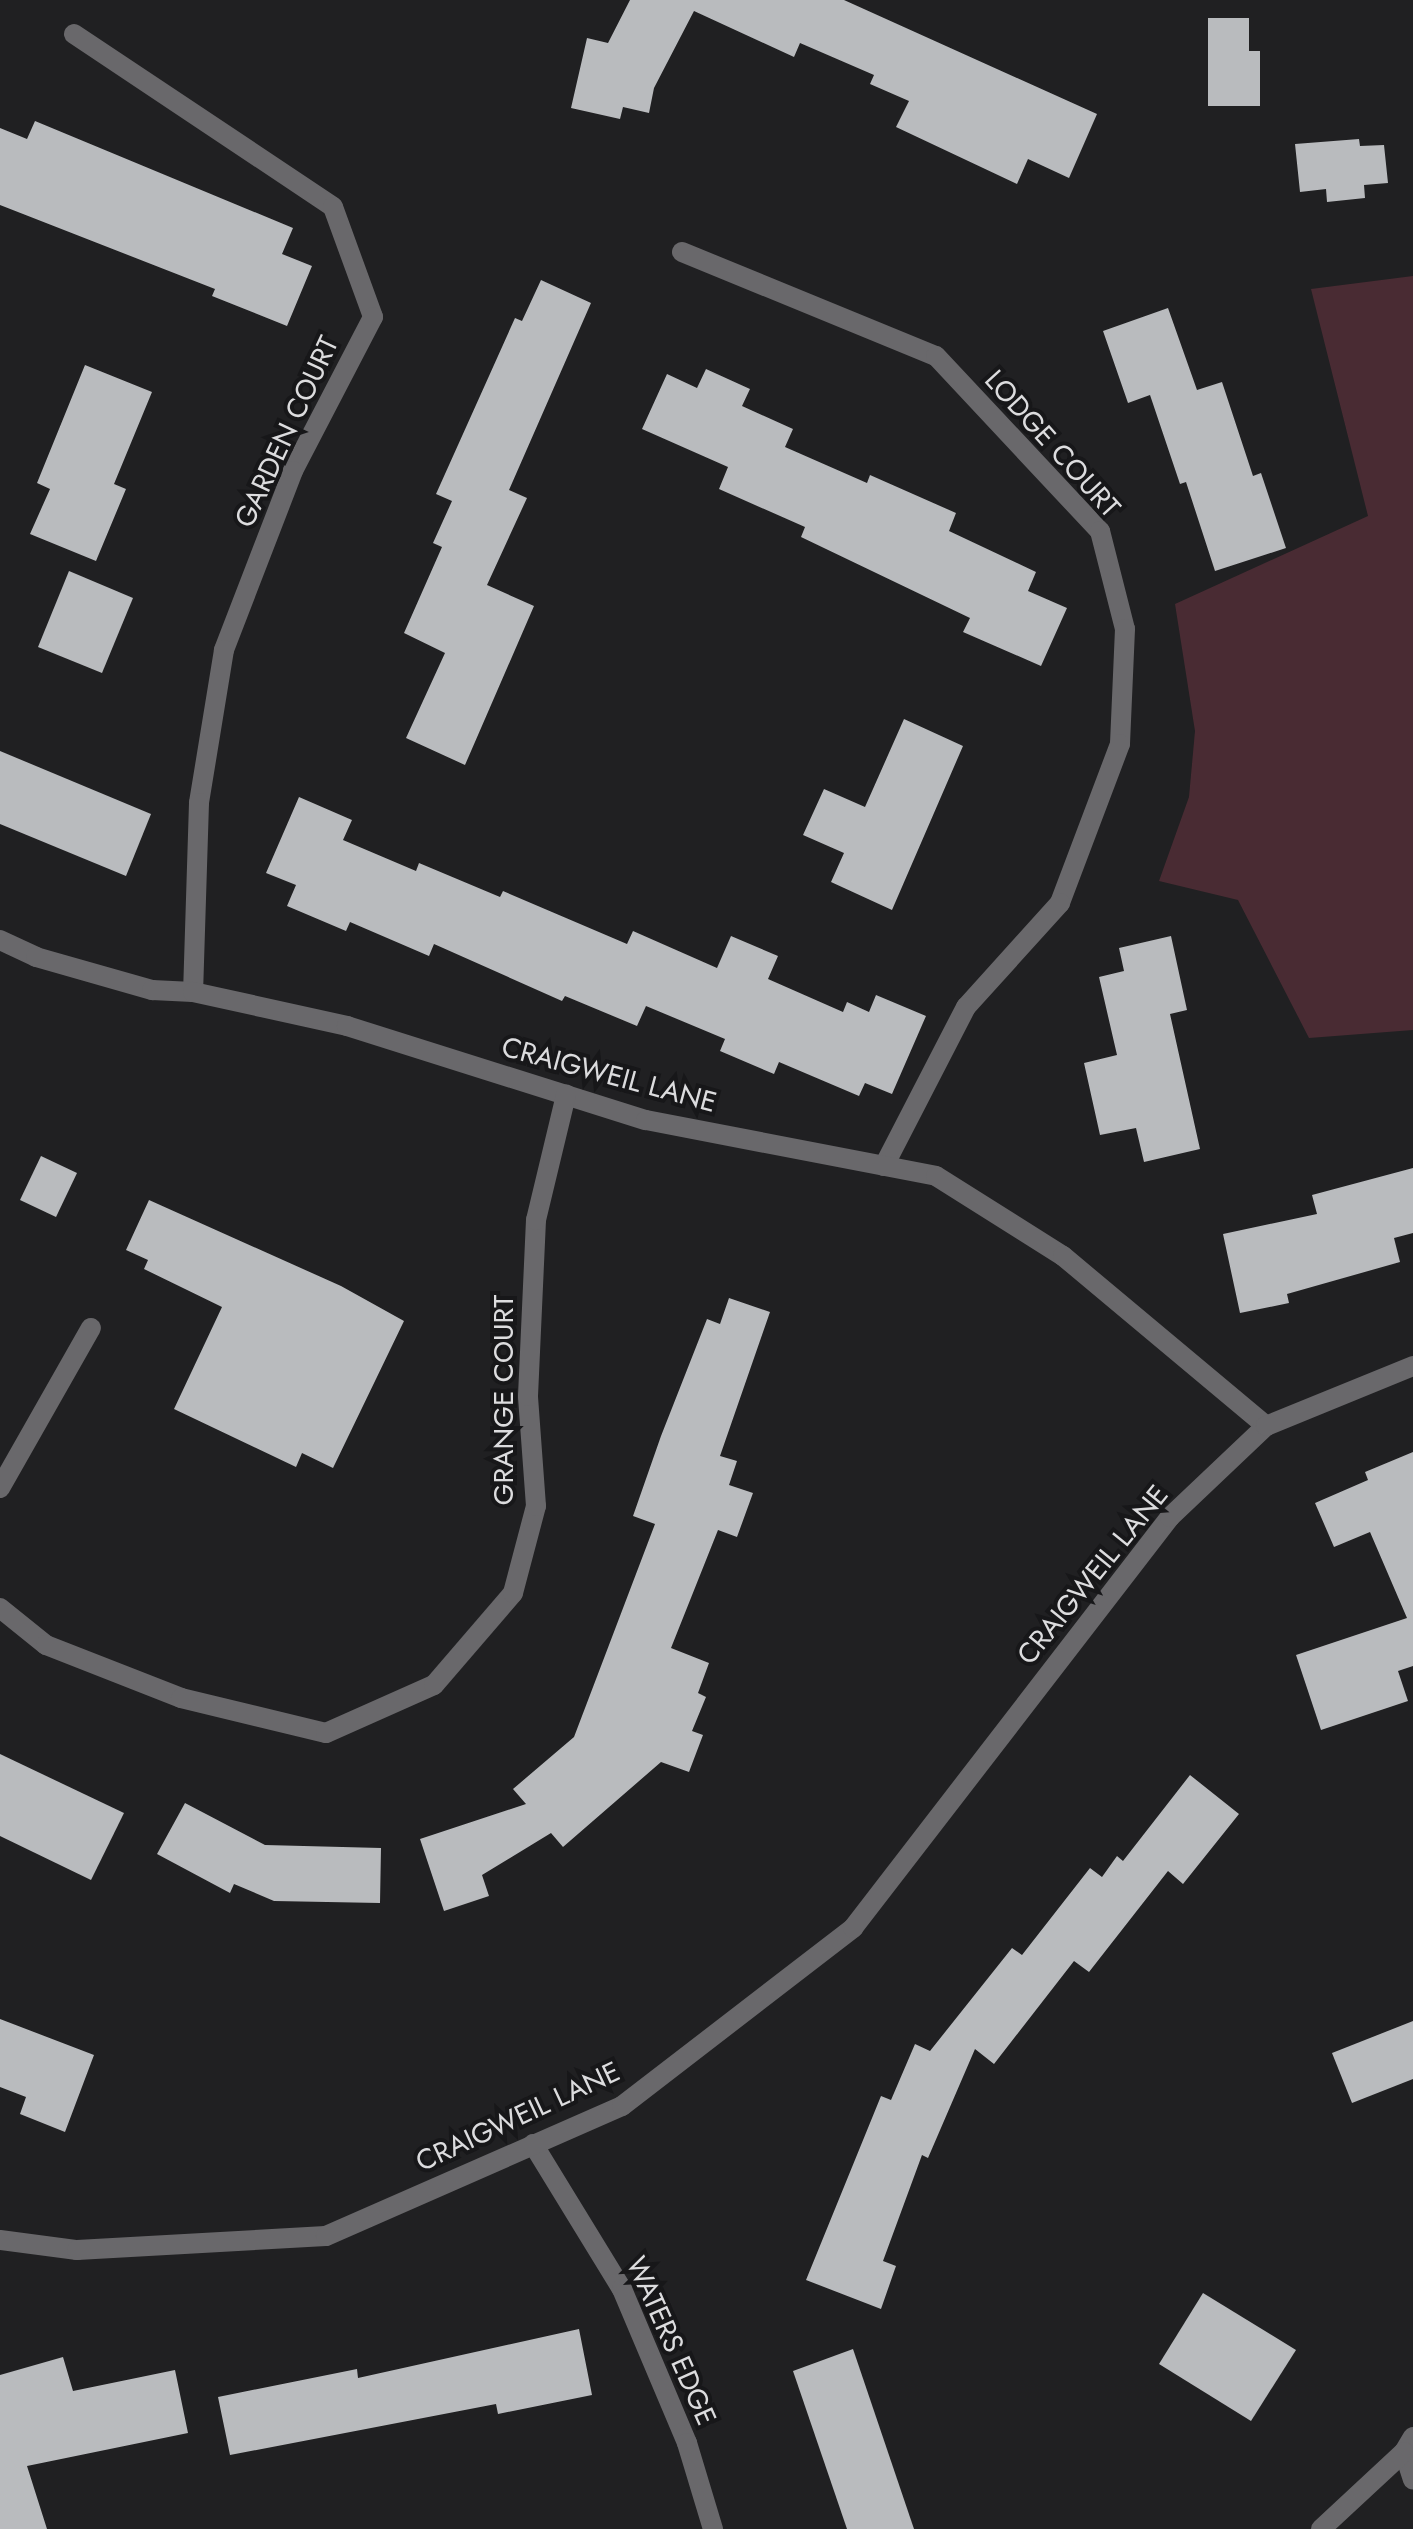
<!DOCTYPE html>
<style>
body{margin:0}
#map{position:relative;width:1413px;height:2529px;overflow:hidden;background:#202022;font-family:Jost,sans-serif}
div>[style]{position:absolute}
.green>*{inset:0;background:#492b33}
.building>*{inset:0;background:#b9bbbe}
.minor>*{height:20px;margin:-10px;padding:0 10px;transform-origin:10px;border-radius:10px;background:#69686b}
span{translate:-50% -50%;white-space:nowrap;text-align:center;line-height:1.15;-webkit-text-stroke:8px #171719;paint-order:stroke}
.street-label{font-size:28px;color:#dcdcde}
</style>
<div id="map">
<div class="green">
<i style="clip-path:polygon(1413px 276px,1413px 1030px,1309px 1038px,1238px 900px,1159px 881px,1189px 797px,1195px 731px,1175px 604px,1368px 516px,1311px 289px)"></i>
</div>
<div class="building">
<i style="clip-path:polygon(630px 0,844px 0,1097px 114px,1069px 178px,1028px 159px,1017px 184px,896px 127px,909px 101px,870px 84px,874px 75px,800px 43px,794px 57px,694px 11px,654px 88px,649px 113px,623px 107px,620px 119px,571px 108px,587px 38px,608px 43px)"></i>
<i style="clip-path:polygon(1208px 18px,1249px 18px,1249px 51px,1260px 51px,1260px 106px,1208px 106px)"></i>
<i style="clip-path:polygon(35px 121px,293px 228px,282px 254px,312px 266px,287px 326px,212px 296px,215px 289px,0 205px,0 128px,27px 139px)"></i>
<i style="clip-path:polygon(1359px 139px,1360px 146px,1384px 145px,1388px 183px,1364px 185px,1365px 198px,1327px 202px,1326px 189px,1300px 192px,1295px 144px)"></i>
<i style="clip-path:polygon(541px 280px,591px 303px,509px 490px,527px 498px,487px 585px,534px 606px,465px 765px,406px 738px,445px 653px,404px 633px,442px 547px,433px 543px,452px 501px,436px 494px,515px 318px,522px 321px)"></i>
<i style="clip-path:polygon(1168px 308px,1197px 390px,1222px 382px,1253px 476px,1261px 473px,1286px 548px,1215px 571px,1186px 482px,1180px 484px,1150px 395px,1128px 403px,1103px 331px)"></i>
<i style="clip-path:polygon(85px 365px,152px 392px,114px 484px,126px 489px,96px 561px,30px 534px,50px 489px,37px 483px)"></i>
<i style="clip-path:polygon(706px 369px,750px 389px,742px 406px,793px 429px,785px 447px,867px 483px,870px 475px,956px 513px,949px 531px,1036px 572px,1028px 591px,1067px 608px,1041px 666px,963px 632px,970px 618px,801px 537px,805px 527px,719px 489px,728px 467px,642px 429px,667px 374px,697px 388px)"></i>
<i style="clip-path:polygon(69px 571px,133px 598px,102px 673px,38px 647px)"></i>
<i style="clip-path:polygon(904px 719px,963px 746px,892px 910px,831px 882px,844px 853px,803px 835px,824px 789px,865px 807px)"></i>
<i style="clip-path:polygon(0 751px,151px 814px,126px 876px,0 824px)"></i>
<i style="clip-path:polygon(299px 797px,352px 820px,343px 840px,416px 871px,419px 863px,500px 897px,503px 891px,627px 944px,633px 931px,717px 968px,731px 936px,778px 956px,768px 979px,843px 1012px,847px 1002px,869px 1012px,876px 995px,926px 1016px,892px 1094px,865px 1083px,859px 1096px,779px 1062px,774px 1074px,720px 1051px,725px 1039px,646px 1006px,637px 1026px,565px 996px,562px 1001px,434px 944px,429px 956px,350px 922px,346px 931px,287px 906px,296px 885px,266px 873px)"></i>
<i style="clip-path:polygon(1171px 936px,1187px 1010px,1170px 1014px,1200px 1149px,1144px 1162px,1136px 1128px,1100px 1135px,1084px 1063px,1117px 1055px,1099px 977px,1124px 971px,1119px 948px)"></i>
<i style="clip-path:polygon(41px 1156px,77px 1173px,56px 1217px,20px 1200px)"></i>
<i style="clip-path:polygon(1413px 1168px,1413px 1233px,1394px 1238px,1400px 1262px,1287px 1294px,1289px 1303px,1240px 1313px,1223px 1234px,1317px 1214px,1312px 1195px)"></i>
<i style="clip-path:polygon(149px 1200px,341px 1286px,404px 1321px,333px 1468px,302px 1453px,296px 1467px,174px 1409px,222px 1307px,144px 1269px,148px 1260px,126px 1250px)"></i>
<i style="clip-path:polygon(729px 1298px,770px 1312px,720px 1456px,737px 1461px,729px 1485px,753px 1493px,737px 1537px,718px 1530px,671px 1648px,709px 1663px,698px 1693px,706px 1697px,692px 1731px,703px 1735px,689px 1772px,661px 1762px,563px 1847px,551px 1833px,482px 1875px,489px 1896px,444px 1911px,420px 1839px,526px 1804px,513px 1789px,574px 1737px,655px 1524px,633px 1516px,661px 1436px,707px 1319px,720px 1324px)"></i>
<i style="clip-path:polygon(1413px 1452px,1413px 1666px,1398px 1671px,1408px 1701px,1321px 1730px,1296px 1655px,1407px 1618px,1370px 1532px,1334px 1547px,1315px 1503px,1368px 1480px,1365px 1472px)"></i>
<i style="clip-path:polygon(0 1754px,124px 1813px,91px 1880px,0 1836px)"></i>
<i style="clip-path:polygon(1190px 1775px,1239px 1814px,1183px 1884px,1168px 1871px,1089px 1972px,1074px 1961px,994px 2064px,975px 2049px,928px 2158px,922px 2155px,883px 2261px,896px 2266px,881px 2309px,806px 2280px,881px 2096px,891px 2100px,915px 2044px,930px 2051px,1012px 1948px,1022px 1955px,1090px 1868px,1102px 1877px,1117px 1856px,1123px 1861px)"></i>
<i style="clip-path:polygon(185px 1803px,265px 1845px,381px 1848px,380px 1903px,274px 1901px,234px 1884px,230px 1893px,157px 1854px)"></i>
<i style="clip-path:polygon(0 2019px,94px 2055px,65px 2132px,20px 2114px,26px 2097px,0 2087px)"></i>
<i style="clip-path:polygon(1413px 2021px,1413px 2079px,1352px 2103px,1332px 2053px)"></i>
<i style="clip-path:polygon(1203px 2293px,1296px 2350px,1251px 2421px,1159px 2364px)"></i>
<i style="clip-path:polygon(579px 2329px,592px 2395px,498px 2414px,496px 2404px,230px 2455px,218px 2397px,357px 2369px,358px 2378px)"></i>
<i style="clip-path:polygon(853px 2349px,914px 2529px,847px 2529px,793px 2371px)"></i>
<i style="clip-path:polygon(63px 2357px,73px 2391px,175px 2370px,188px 2433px,27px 2466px,47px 2529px,0 2529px,0 2375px)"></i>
</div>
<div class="minor">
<i style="left:74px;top:34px;width:311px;rotate:33.7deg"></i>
<i style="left:333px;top:207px;width:117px;rotate:70deg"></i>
<i style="left:373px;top:317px;width:174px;rotate:117.5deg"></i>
<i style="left:293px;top:471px;width:192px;rotate:111.1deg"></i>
<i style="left:224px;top:650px;width:155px;rotate:99.3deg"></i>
<i style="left:199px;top:803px;width:189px;rotate:91.8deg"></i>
<i style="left:682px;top:252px;width:274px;rotate:22.3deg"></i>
<i style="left:936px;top:356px;width:240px;rotate:46.9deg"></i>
<i style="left:1100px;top:531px;width:101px;rotate:75.7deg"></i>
<i style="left:1125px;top:629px;width:115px;rotate:92.5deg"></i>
<i style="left:1120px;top:744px;width:170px;rotate:110.7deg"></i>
<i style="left:1060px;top:903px;width:140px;rotate:132.1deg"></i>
<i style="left:966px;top:1007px;width:179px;rotate:117.3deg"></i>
<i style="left:0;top:940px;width:40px;rotate:25deg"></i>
<i style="left:36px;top:957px;width:121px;rotate:15.9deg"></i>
<i style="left:152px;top:990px;width:41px;rotate:2.8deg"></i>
<i style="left:193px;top:992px;width:158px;rotate:12.4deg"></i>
<i style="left:347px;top:1026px;width:313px;rotate:17.5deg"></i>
<i style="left:646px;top:1120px;width:295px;rotate:10.9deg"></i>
<i style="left:936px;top:1176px;width:150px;rotate:32.2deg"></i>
<i style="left:1063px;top:1256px;width:265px;rotate:39.9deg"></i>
<i style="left:0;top:1488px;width:184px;rotate:-60.4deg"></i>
<i style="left:0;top:1608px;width:59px;rotate:38.8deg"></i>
<i style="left:46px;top:1645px;width:145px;rotate:21.4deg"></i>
<i style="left:181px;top:1698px;width:149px;rotate:13.6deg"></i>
<i style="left:326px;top:1733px;width:118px;rotate:-24deg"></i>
<i style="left:434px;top:1685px;width:121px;rotate:-49.3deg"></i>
<i style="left:513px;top:1593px;width:90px;rotate:-75.2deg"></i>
<i style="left:536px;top:1506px;width:110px;rotate:-94.2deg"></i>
<i style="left:528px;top:1396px;width:176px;rotate:-87.4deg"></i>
<i style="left:536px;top:1220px;width:129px;rotate:-76.5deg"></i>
<i style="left:533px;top:2144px;width:170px;rotate:58.5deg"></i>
<i style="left:622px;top:2289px;width:167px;rotate:67.1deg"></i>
<i style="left:687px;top:2443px;width:90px;rotate:73.2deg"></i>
<i style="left:0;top:2240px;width:78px;rotate:7.4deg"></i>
<i style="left:77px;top:2250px;width:249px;rotate:-3.2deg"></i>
<i style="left:326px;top:2236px;width:323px;rotate:-23.7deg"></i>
<i style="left:622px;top:2106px;width:292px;rotate:-37.6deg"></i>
<i style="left:853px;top:1928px;width:519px;rotate:-52.36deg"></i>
<i style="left:1170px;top:1517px;width:132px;rotate:-43.5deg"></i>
<i style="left:1266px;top:1426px;width:159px;rotate:-22.2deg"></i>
<i style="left:1413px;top:2437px;width:17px;rotate:121deg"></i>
<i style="left:1404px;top:2452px;width:29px;rotate:72deg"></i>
<i style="left:1321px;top:2529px;width:113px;rotate:-42.9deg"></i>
</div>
<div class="street-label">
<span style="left:287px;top:432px;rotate:-65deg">GARDEN COURT</span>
<span style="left:1052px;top:444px;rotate:48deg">LODGE COURT</span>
<span style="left:609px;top:1075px;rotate:15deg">CRAIGWEIL LANE</span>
<span style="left:504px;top:1400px;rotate:-90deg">GRANGE COURT</span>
<span style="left:1093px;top:1575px;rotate:-51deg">CRAIGWEIL LANE</span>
<span style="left:518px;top:2117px;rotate:-25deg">CRAIGWEIL LANE</span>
<span style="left:671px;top:2341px;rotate:66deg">WATERS EDGE</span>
</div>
</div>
